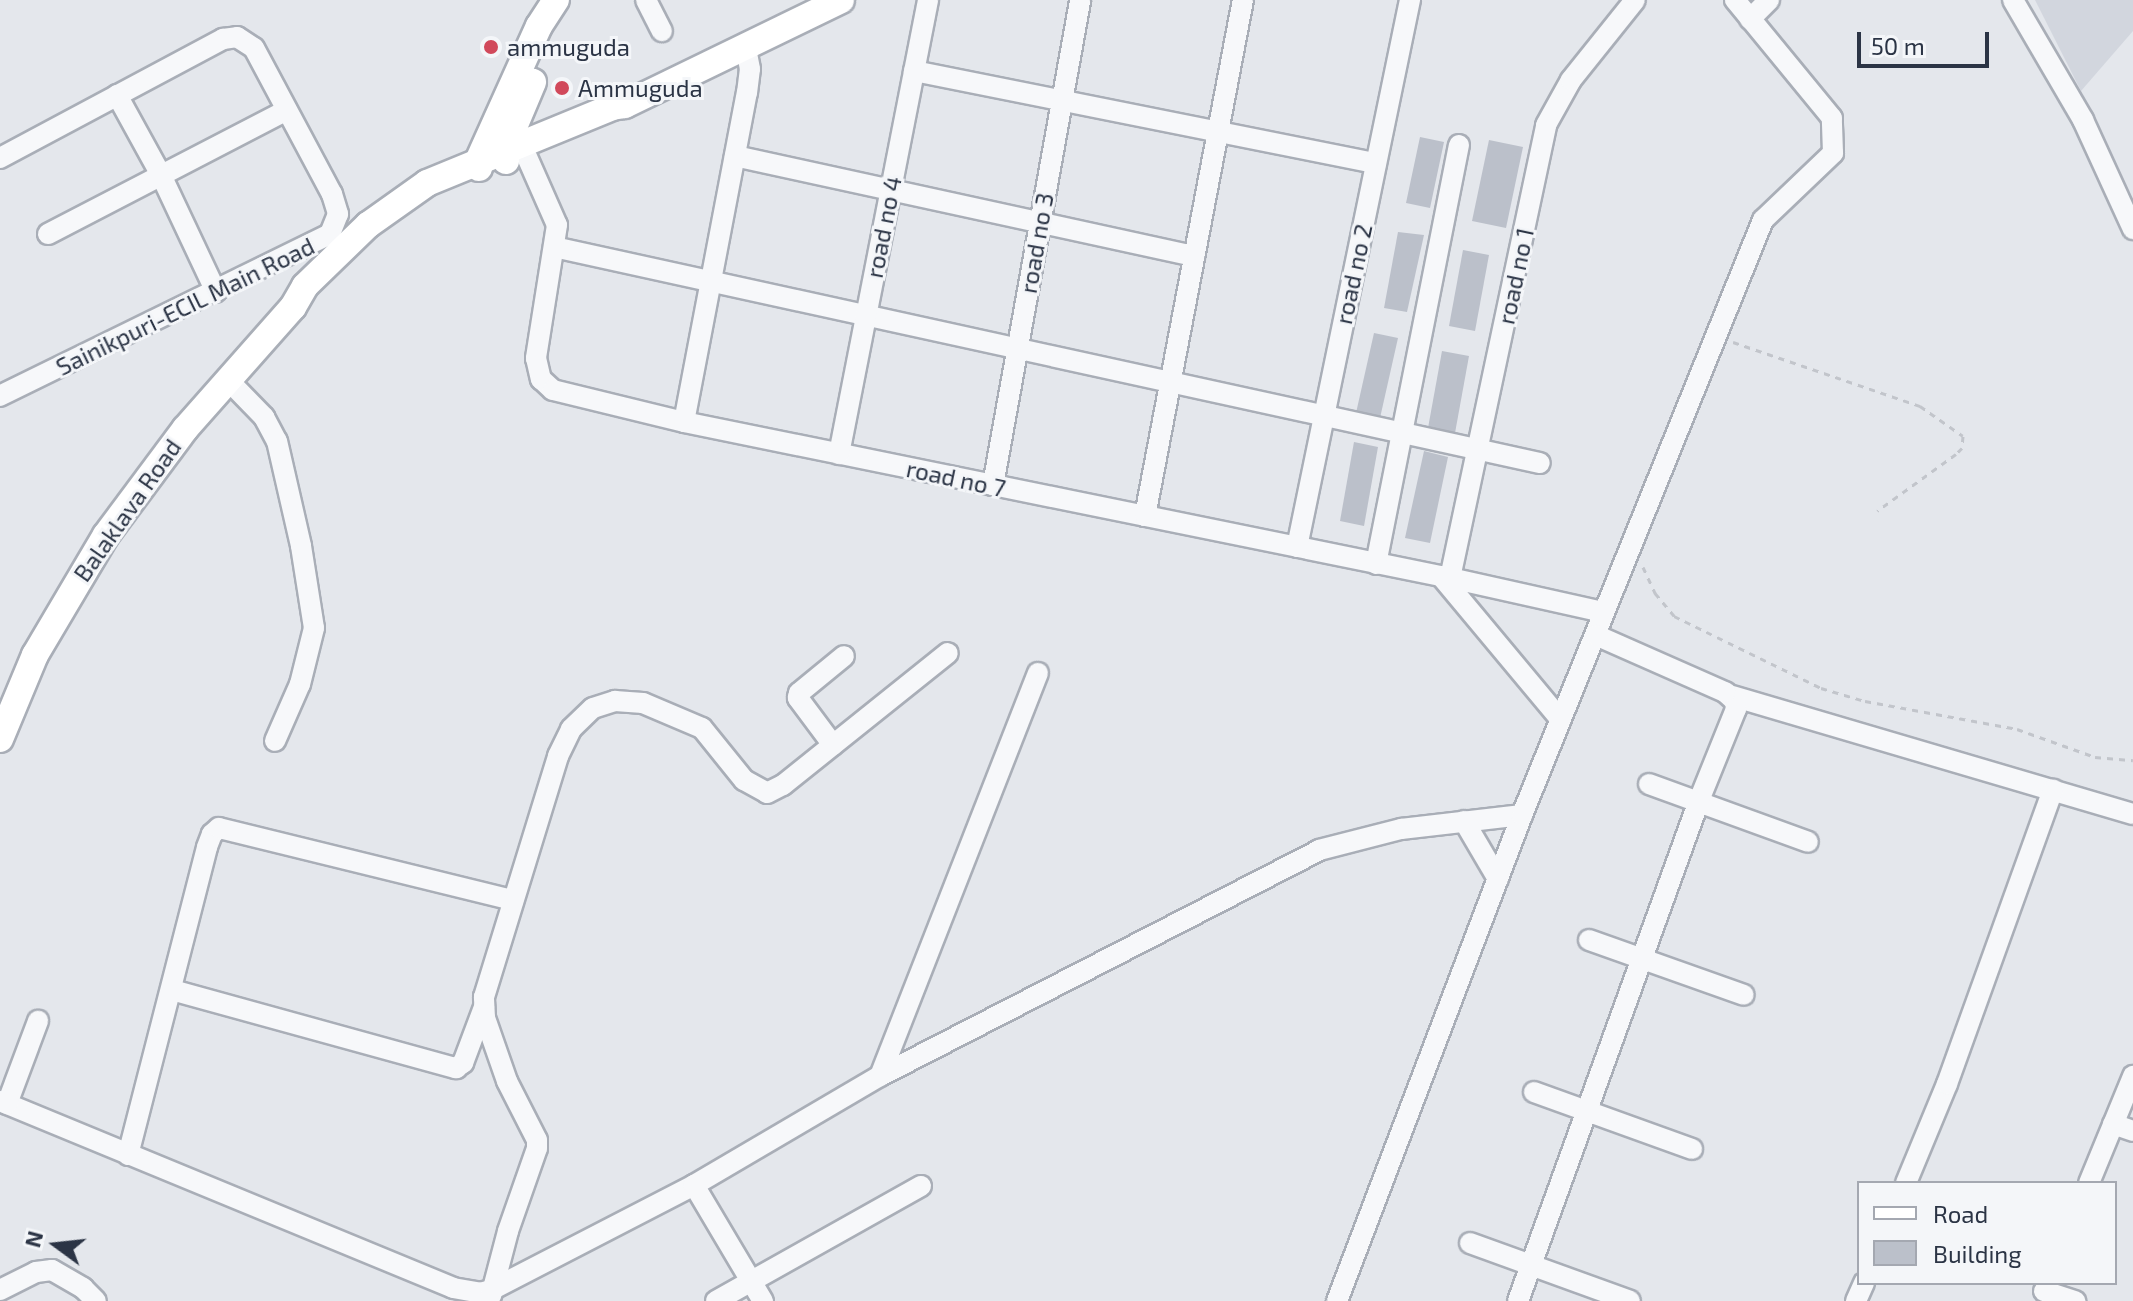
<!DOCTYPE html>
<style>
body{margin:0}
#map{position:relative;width:2133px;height:1301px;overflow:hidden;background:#e4e7ec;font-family:"Exo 2",sans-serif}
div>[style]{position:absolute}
.built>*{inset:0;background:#d2d6de}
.building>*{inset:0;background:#bbc0ca}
.path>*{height:3px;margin-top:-1.5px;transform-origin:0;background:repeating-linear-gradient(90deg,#c2c5cb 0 6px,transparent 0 12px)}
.roads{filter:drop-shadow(2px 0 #a9aeb7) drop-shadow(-2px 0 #a9aeb7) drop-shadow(0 2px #a9aeb7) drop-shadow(0 -2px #a9aeb7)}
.minor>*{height:20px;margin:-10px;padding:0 10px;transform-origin:10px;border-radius:10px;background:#f7f8fa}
.major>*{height:26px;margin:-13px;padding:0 13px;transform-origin:13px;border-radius:13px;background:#fff}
.dots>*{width:22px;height:22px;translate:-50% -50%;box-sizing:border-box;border:4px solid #f4f6f9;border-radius:50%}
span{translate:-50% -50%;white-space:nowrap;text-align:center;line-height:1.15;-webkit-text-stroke:6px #f4f6f9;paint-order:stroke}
.poi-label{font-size:24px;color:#2b3445}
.left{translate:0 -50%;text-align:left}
.street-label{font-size:24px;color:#2b3445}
.legend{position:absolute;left:1857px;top:1181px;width:260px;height:104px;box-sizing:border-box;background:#f4f6f9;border:2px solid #a4a8b1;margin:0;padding:10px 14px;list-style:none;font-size:24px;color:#2b3445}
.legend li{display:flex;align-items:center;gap:16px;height:40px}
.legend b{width:40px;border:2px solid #a4a8b1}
.north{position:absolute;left:16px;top:1205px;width:80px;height:80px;-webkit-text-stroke:6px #f4f6f9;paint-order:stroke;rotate:285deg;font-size:22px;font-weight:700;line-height:32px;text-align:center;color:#2b3445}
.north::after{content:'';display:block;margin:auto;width:28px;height:36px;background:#2b3445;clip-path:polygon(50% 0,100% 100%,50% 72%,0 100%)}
.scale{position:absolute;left:1857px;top:32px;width:132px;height:36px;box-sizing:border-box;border:4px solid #2b3445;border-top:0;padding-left:10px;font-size:24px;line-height:28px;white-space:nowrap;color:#2b3445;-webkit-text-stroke:6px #f4f6f9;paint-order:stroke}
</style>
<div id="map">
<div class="built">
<i style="clip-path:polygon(2035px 0,2133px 0,2133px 31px,2081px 91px)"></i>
</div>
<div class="building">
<i style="clip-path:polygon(1420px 137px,1444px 142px,1430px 208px,1406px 203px)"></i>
<i style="clip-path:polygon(1489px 140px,1523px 147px,1506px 228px,1472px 221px)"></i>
<i style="clip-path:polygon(1398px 232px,1424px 235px,1407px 312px,1384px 308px)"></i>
<i style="clip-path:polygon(1463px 250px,1489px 255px,1475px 331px,1449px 326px)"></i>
<i style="clip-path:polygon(1374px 333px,1398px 338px,1380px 418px,1356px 413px)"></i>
<i style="clip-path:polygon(1442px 351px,1469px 356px,1455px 433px,1428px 428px)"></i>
<i style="clip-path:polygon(1354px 442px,1378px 447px,1364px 526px,1340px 521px)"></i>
<i style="clip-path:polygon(1424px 451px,1448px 457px,1430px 543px,1405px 538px)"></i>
</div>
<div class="path">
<i style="left:1733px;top:342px;width:198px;rotate:18.9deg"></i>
<i style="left:1920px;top:406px;width:52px;rotate:34.9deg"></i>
<i style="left:1963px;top:436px;width:12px;rotate:95deg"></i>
<i style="left:1962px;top:448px;width:8px;rotate:135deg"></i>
<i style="left:1956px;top:454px;width:97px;rotate:144.2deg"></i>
<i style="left:1643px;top:567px;width:29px;rotate:65deg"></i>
<i style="left:1655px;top:593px;width:30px;rotate:50deg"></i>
<i style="left:1674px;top:616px;width:164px;rotate:26.1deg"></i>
<i style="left:1821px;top:688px;width:46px;rotate:16.5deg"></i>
<i style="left:1865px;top:701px;width:155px;rotate:10.4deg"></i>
<i style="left:2017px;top:729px;width:83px;rotate:19.7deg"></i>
<i style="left:2095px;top:757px;width:38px;rotate:5deg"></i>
</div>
<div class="roads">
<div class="minor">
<i style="left:646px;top:0;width:35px;rotate:63deg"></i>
<i style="left:2013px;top:0;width:139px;rotate:59.7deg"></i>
<i style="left:2083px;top:120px;width:120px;rotate:65.4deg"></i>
<i style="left:1750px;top:19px;width:27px;rotate:-45deg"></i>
<i style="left:914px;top:71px;width:471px;rotate:11.3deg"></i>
<i style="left:117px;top:95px;width:91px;rotate:61.2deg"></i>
<i style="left:161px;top:175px;width:129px;rotate:64.8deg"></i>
<i style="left:735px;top:156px;width:470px;rotate:12.3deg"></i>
<i style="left:527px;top:157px;width:74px;rotate:66.2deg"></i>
<i style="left:557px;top:225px;width:135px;rotate:99deg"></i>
<i style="left:536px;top:358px;width:22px;rotate:77deg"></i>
<i style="left:541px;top:379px;width:16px;rotate:43deg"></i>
<i style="left:553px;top:390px;width:135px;rotate:13.7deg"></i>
<i style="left:684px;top:422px;width:782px;rotate:11.51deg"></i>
<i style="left:1450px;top:578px;width:157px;rotate:12.5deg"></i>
<i style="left:0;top:158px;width:253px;rotate:-28.1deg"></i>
<i style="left:223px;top:39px;width:14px;rotate:-8deg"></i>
<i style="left:237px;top:37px;width:20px;rotate:33deg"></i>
<i style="left:254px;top:48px;width:166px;rotate:61.9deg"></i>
<i style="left:332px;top:194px;width:21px;rotate:73deg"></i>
<i style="left:338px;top:214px;width:22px;rotate:112deg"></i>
<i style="left:330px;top:234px;width:368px;rotate:153.9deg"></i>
<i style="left:48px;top:234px;width:269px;rotate:-27.4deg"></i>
<i style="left:554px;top:247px;width:1009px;rotate:12.36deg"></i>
<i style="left:228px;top:380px;width:52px;rotate:45.8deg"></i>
<i style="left:264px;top:417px;width:27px;rotate:62deg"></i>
<i style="left:277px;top:441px;width:108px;rotate:77.1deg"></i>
<i style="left:301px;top:546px;width:83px;rotate:81deg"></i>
<i style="left:314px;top:628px;width:58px;rotate:104deg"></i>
<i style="left:300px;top:684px;width:62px;rotate:113.7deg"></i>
<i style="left:684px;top:422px;width:335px;rotate:-79.2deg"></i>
<i style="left:747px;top:93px;width:24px;rotate:-83deg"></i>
<i style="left:750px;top:69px;width:20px;rotate:-101deg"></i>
<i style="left:839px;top:454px;width:463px;rotate:-78.9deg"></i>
<i style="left:993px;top:485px;width:493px;rotate:-79.8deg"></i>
<i style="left:1145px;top:516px;width:525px;rotate:-79.25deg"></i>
<i style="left:1297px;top:547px;width:559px;rotate:-78.33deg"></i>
<i style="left:1376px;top:564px;width:427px;rotate:-78.8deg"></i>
<i style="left:1441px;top:576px;width:187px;rotate:50.2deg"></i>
<i style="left:1450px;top:578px;width:463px;rotate:-78deg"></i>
<i style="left:1546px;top:125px;width:51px;rotate:-60.9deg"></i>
<i style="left:1571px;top:80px;width:102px;rotate:-51.3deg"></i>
<i style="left:1732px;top:696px;width:418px;rotate:16.4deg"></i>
<i style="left:833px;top:745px;width:59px;rotate:-126.7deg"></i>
<i style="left:798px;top:698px;width:5px;rotate:-79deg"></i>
<i style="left:799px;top:693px;width:58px;rotate:-39.4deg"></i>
<i style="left:1649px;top:784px;width:169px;rotate:20deg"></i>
<i style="left:1464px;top:821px;width:67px;rotate:59.6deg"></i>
<i style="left:1589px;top:940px;width:164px;rotate:19.5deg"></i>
<i style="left:172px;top:990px;width:295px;rotate:15.4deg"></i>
<i style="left:456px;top:1068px;width:9px;rotate:-36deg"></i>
<i style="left:463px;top:1063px;width:60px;rotate:-69.4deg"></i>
<i style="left:880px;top:1076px;width:433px;rotate:-68.6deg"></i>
<i style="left:1534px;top:1092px;width:168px;rotate:19.8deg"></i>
<i style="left:0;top:1101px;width:490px;rotate:22.4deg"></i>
<i style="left:453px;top:1288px;width:27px;rotate:10deg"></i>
<i style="left:480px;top:1293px;width:11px;rotate:-15deg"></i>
<i style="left:491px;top:1290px;width:229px;rotate:-27.3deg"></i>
<i style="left:694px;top:1185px;width:216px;rotate:-30.4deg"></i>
<i style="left:880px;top:1076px;width:494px;rotate:-27.2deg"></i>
<i style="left:1319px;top:850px;width:85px;rotate:-14.4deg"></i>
<i style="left:1401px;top:829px;width:122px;rotate:-6.6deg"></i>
<i style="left:7px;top:1104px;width:89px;rotate:-69.5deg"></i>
<i style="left:2113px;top:1124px;width:21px;rotate:19deg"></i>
<i style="left:128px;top:1155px;width:318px;rotate:-75.6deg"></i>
<i style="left:207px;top:847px;width:14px;rotate:-69deg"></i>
<i style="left:212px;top:834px;width:9px;rotate:-41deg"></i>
<i style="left:219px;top:828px;width:303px;rotate:13.8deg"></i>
<i style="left:1906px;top:1183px;width:107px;rotate:-67.5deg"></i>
<i style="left:1947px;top:1084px;width:313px;rotate:-70.2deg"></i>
<i style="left:2089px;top:1183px;width:116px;rotate:-67.6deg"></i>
<i style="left:694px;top:1185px;width:135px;rotate:59.3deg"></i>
<i style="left:1470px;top:1243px;width:170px;rotate:19.9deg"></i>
<i style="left:0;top:1290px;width:40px;rotate:-26.6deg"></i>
<i style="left:36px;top:1272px;width:16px;rotate:-7deg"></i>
<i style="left:52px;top:1270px;width:36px;rotate:30deg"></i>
<i style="left:83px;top:1288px;width:18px;rotate:45deg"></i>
<i style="left:2044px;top:1291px;width:33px;rotate:18deg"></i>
<i style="left:491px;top:1296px;width:67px;rotate:-75.3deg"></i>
<i style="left:508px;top:1231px;width:88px;rotate:-70.7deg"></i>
<i style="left:537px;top:1148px;width:8px;rotate:-90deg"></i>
<i style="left:537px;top:1140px;width:66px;rotate:-117deg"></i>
<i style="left:507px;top:1081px;width:67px;rotate:-109.2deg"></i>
<i style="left:485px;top:1018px;width:21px;rotate:-93deg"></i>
<i style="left:484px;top:997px;width:252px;rotate:-72.9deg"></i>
<i style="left:558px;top:756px;width:30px;rotate:-64deg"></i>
<i style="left:571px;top:729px;width:30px;rotate:-44deg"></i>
<i style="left:593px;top:708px;width:23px;rotate:-18deg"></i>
<i style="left:615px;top:701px;width:28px;rotate:4deg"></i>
<i style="left:643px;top:703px;width:64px;rotate:23deg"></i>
<i style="left:702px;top:728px;width:67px;rotate:51.1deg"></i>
<i style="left:744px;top:780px;width:26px;rotate:29deg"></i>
<i style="left:767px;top:793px;width:18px;rotate:-27deg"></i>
<i style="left:783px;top:785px;width:211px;rotate:-38.7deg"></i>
<i style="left:716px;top:1301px;width:235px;rotate:-29.3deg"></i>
<i style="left:1337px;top:1301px;width:520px;rotate:-69.16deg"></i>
<i style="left:1522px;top:815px;width:642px;rotate:-67.95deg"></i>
<i style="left:1763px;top:220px;width:97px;rotate:-43.7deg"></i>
<i style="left:1833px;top:153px;width:35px;rotate:-92deg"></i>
<i style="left:1832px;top:118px;width:153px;rotate:-129.4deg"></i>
<i style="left:1518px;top:1301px;width:535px;rotate:-70.11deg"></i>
<i style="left:1700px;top:798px;width:96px;rotate:-68deg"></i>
<i style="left:1736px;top:709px;width:8px;rotate:-97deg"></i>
<i style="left:1735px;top:701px;width:13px;rotate:-138deg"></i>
<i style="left:1725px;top:692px;width:141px;rotate:-156.2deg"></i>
<i style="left:1856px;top:1301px;width:20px;rotate:-66deg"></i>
</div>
<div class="major">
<i style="left:506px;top:161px;width:10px;rotate:-101deg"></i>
<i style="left:504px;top:151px;width:75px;rotate:-67.2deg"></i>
<i style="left:479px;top:168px;width:7px;rotate:-98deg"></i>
<i style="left:478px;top:161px;width:148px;rotate:-65.7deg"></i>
<i style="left:539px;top:26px;width:31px;rotate:-57deg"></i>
<i style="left:0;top:739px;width:91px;rotate:-67.4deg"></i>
<i style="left:35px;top:655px;width:139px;rotate:-59.4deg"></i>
<i style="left:106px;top:535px;width:132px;rotate:-53.3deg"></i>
<i style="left:185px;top:429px;width:163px;rotate:-48.5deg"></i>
<i style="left:293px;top:307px;width:24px;rotate:-60deg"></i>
<i style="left:305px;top:286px;width:88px;rotate:-44.1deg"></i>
<i style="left:368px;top:225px;width:72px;rotate:-35.4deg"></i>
<i style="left:427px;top:183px;width:200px;rotate:-22.3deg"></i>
<i style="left:612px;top:107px;width:13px;rotate:-9deg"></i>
<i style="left:625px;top:105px;width:240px;rotate:-25.9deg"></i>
</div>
</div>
<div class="dots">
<i style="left:491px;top:47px;background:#d1495b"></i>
<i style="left:562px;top:88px;background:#d1495b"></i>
</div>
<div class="poi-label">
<span class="left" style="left:507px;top:47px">ammuguda</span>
<span class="left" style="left:578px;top:88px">Ammuguda</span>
</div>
<div class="street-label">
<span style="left:883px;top:227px;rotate:-79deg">road no 4</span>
<span style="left:1036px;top:243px;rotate:-80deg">road no 3</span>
<span style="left:1353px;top:274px;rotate:-78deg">road no 2</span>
<span style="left:1515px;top:276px;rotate:-78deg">road no 1</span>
<span style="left:185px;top:306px;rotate:-26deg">Sainikpuri-ECIL Main Road</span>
<span style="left:956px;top:478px;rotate:12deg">road no 7</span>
<span style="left:127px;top:510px;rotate:-55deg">Balaklava Road</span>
</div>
<ul class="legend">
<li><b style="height:10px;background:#fff"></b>Road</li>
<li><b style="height:22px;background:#bbc0ca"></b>Building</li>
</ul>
<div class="north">N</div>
<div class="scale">50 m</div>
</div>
